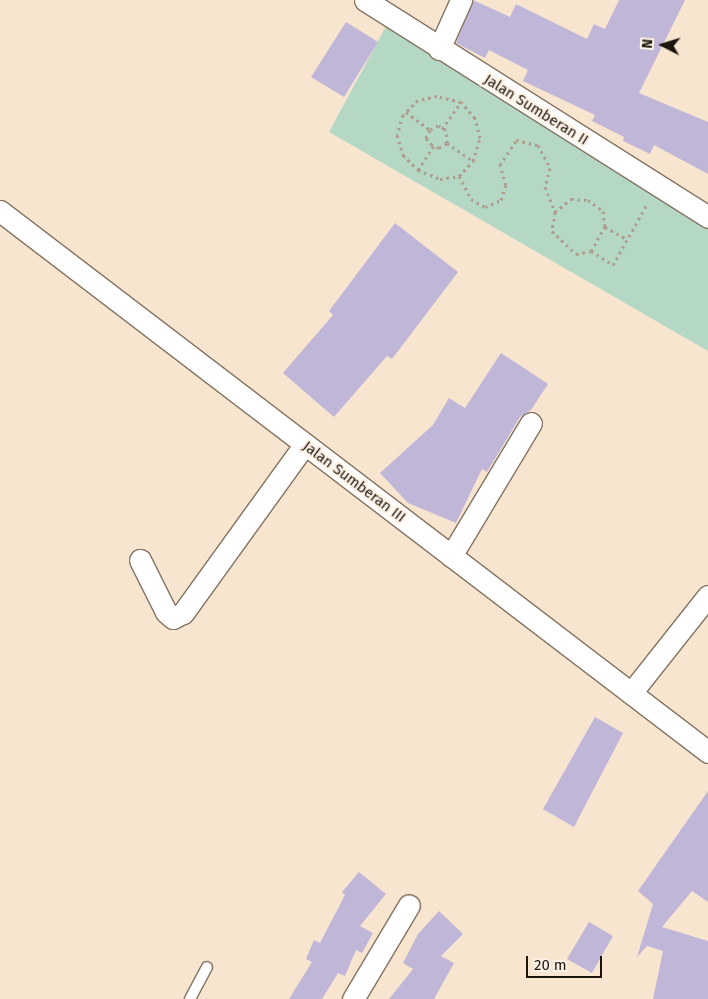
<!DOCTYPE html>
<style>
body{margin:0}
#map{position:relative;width:708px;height:999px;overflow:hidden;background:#f8e5d0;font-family:"Fira Sans",sans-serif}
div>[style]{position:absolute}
.green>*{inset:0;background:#b4d8c4}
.building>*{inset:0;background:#bfb6d8}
.path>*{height:3px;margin-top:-1.5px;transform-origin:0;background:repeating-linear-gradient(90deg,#ac9d8d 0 2.5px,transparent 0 6.5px)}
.roads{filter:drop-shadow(1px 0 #847361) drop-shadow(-1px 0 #847361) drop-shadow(0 1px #847361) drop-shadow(0 -1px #847361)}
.service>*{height:10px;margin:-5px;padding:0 5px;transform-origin:5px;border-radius:5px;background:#fff}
.minor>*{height:21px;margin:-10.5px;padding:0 10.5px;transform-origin:10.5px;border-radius:10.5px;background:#fff}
span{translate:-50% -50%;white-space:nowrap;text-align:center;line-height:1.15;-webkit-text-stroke:5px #fff3e7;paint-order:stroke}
.street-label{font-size:15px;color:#1d160f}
.north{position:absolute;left:638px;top:20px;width:50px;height:50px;-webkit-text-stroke:4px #fff3e7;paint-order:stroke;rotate:275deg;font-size:14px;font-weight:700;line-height:20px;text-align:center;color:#1d160f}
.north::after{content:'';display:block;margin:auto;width:18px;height:22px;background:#1d160f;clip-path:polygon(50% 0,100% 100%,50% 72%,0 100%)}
.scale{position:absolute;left:526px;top:956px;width:76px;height:22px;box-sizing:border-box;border:2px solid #1d160f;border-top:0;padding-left:6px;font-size:15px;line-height:18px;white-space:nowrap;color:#1d160f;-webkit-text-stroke:4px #fff3e7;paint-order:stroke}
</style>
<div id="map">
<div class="green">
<i style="clip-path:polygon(391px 17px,708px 223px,708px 351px,329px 132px)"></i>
</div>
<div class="building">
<i style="clip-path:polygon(473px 0,510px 17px,516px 4px,587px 39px,594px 24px,605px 29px,619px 0,685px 0,639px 93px,708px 122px,708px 174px,654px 145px,650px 154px,623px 141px,624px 137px,592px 121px,595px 115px,523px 81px,528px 70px,489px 50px,485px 58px,456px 43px)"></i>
<i style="clip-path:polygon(346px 22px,378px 42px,344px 97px,311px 77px)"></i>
<i style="clip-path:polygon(395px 223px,458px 272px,392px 359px,387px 356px,334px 417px,283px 373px,333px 315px,329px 311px)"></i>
<i style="clip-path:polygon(501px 353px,548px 384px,531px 410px,520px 417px,487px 472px,482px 469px,456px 523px,408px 503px,380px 473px,433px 425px,449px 398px,465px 408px)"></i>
<i style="clip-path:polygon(595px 717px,623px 733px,574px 827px,543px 809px)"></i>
<i style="clip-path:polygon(708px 791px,708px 902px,692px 891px,662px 927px,708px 941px,708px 999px,653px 999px,663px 951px,647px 946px,637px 957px,653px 904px,638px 891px)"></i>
<i style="clip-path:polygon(359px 872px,386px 894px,360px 926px,373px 933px,362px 953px,356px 950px,345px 976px,338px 973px,322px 999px,289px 999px,312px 962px,306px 959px,314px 940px,320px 943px,345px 895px,342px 892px)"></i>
<i style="clip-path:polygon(439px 911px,463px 934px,441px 956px,454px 963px,434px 999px,389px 999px,413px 969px,403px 963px,418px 934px)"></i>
<i style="clip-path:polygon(589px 922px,613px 936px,592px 973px,567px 959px)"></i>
</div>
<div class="path">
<i style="left:406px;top:112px;width:30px;rotate:37deg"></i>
<i style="left:442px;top:129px;width:33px;rotate:-55deg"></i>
<i style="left:447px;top:143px;width:13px;rotate:-94deg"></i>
<i style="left:446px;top:130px;width:9px;rotate:-148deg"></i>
<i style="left:438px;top:125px;width:9px;rotate:148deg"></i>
<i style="left:430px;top:130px;width:9px;rotate:117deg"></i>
<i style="left:426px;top:138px;width:8px;rotate:50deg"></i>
<i style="left:431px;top:144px;width:9px;rotate:27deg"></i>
<i style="left:439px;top:148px;width:9px;rotate:-32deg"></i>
<i style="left:447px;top:143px;width:32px;rotate:35deg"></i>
<i style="left:418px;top:170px;width:30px;rotate:-57deg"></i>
<i style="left:459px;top:176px;width:21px;rotate:-47deg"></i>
<i style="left:473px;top:161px;width:24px;rotate:-73deg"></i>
<i style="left:480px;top:138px;width:21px;rotate:-104deg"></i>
<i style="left:475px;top:118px;width:21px;rotate:-131deg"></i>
<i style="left:461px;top:102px;width:25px;rotate:-166deg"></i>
<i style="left:437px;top:96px;width:19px;rotate:168deg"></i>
<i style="left:418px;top:100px;width:21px;rotate:135deg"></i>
<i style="left:403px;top:115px;width:21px;rotate:107deg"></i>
<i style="left:397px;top:135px;width:21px;rotate:73deg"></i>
<i style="left:403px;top:155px;width:21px;rotate:45deg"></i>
<i style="left:418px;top:170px;width:24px;rotate:22deg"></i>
<i style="left:440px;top:179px;width:19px;rotate:-9deg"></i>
<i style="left:459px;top:176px;width:26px;rotate:62deg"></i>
<i style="left:471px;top:199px;width:16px;rotate:30deg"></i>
<i style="left:485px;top:207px;width:17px;rotate:-24deg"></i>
<i style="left:501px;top:200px;width:16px;rotate:-72deg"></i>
<i style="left:506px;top:185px;width:21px;rotate:-107deg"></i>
<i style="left:500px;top:165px;width:30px;rotate:-57deg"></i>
<i style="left:516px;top:140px;width:23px;rotate:13deg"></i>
<i style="left:538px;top:145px;width:26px;rotate:62deg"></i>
<i style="left:550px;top:168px;width:20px;rotate:105deg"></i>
<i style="left:545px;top:187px;width:27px;rotate:68deg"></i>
<i style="left:555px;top:212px;width:19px;rotate:99deg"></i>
<i style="left:552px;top:231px;width:33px;rotate:44deg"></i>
<i style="left:576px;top:254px;width:15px;rotate:-11deg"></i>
<i style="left:591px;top:251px;width:26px;rotate:32deg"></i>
<i style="left:613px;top:265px;width:68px;rotate:-60.8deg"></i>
<i style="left:555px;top:212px;width:21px;rotate:-39deg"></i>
<i style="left:571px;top:199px;width:17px;rotate:3deg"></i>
<i style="left:588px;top:200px;width:19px;rotate:36deg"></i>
<i style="left:603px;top:211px;width:16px;rotate:83deg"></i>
<i style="left:605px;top:227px;width:25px;rotate:29deg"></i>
<i style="left:591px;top:251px;width:28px;rotate:-60deg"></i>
</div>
<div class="roads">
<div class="service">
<i style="left:190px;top:999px;width:36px;rotate:-62deg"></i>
</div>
<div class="minor">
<i style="left:365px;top:0;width:406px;rotate:32.3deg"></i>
<i style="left:439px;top:49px;width:54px;rotate:-65.8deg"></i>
<i style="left:0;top:211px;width:891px;rotate:37.38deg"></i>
<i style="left:451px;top:556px;width:155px;rotate:-59deg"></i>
<i style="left:140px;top:560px;width:58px;rotate:63.4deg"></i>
<i style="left:166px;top:612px;width:9px;rotate:41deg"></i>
<i style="left:173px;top:618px;width:11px;rotate:-27deg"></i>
<i style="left:183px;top:613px;width:208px;rotate:-54.2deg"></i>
<i style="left:631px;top:693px;width:124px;rotate:-51.6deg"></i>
<i style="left:353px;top:999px;width:109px;rotate:-59.2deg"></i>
</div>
</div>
<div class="street-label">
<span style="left:536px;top:110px;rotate:32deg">Jalan Sumberan II</span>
<span style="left:354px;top:482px;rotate:37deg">Jalan Sumberan III</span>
</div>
<div class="north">N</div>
<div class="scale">20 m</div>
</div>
